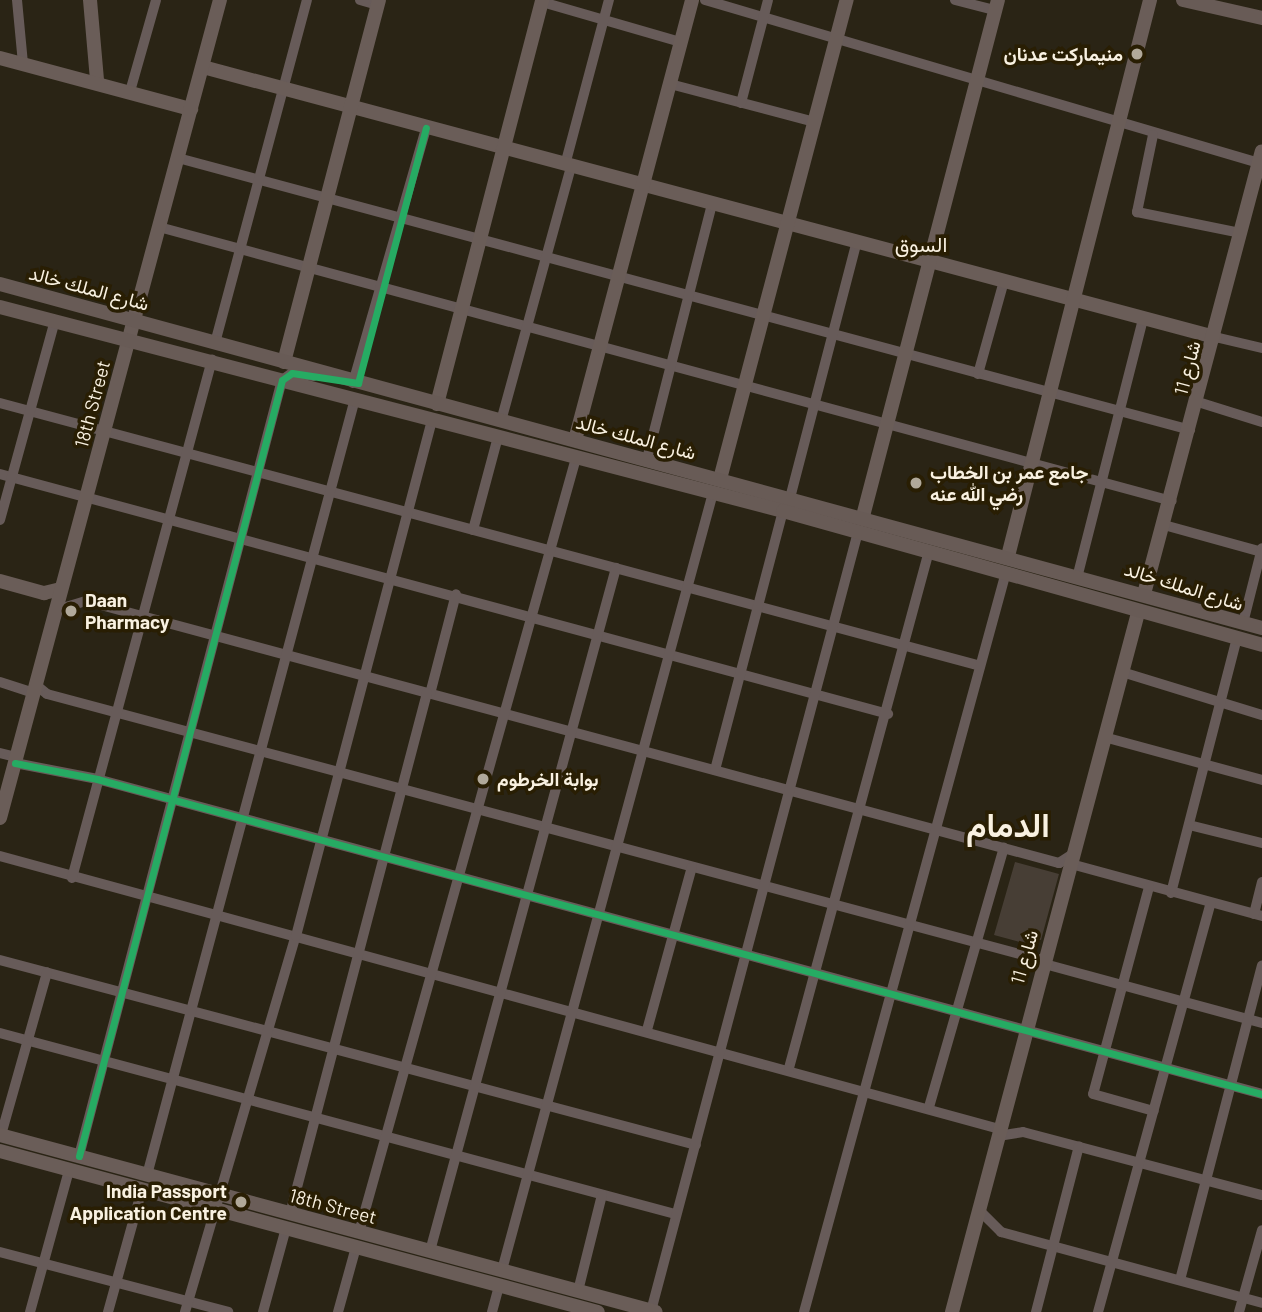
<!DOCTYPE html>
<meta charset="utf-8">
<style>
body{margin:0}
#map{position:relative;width:1262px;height:1312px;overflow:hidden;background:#2a2415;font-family:Barlow,Vazirmatn,sans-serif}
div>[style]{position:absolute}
.building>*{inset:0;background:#473e35}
.street>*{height:10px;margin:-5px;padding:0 5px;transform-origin:5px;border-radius:5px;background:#675b59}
.secondary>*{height:14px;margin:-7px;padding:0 7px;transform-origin:7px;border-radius:7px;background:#6a5d58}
.primary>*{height:14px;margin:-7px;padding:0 7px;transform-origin:7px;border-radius:7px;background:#685b56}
.cycleway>*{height:7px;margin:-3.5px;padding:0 3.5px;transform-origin:3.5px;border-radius:3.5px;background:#26ab63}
.dots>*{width:19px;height:19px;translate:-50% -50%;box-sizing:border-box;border:4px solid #291e03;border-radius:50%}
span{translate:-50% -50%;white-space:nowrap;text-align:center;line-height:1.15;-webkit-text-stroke:7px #291e03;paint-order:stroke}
.poi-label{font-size:19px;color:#f9f1e1;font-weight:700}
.right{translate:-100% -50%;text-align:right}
.left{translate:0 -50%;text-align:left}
.street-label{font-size:19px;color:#f9f1e1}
.neighbourhood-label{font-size:21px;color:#f9f1e1}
.town-label{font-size:33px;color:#f9f1e1;font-weight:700}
</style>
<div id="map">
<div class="building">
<i style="clip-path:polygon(1015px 862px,1059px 874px,1041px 940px,1029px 937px,1027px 944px,994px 935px)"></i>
</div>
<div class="street">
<i style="left:17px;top:0;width:63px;rotate:84.6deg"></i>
<i style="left:360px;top:0;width:19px;rotate:16deg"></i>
<i style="left:705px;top:0;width:577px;rotate:16.4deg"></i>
<i style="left:955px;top:0;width:40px;rotate:14.4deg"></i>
<i style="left:542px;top:2px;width:145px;rotate:16.1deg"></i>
<i style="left:670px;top:84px;width:150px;rotate:14.7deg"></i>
<i style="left:131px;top:88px;width:91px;rotate:-74.1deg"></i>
<i style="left:741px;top:103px;width:106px;rotate:-75.3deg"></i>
<i style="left:1153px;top:135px;width:79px;rotate:101.7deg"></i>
<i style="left:1137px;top:212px;width:105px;rotate:11.5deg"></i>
<i style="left:178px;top:158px;width:1048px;rotate:15.04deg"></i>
<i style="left:565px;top:165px;width:171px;rotate:-75.1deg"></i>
<i style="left:159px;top:227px;width:1049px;rotate:15.14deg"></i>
<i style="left:1215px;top:337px;width:48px;rotate:13.2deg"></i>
<i style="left:215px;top:343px;width:355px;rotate:-75deg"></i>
<i style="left:978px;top:374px;width:97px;rotate:-74.4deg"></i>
<i style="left:353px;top:383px;width:265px;rotate:-74deg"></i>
<i style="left:1198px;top:402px;width:67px;rotate:17.4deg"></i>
<i style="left:0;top:403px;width:1012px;rotate:15.01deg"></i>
<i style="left:501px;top:421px;width:264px;rotate:-74.6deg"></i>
<i style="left:647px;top:459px;width:263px;rotate:-75.7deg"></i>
<i style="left:0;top:474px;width:920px;rotate:15.12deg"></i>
<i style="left:790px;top:498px;width:266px;rotate:-75.4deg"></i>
<i style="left:0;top:520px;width:206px;rotate:-74.6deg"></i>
<i style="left:1164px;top:525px;width:102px;rotate:15.4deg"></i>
<i style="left:473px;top:530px;width:96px;rotate:-75deg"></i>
<i style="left:1078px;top:574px;width:263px;rotate:-75.7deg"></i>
<i style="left:56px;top:610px;width:31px;rotate:-17deg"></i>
<i style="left:86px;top:601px;width:1008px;rotate:15.07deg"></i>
<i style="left:1059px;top:863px;width:17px;rotate:-33deg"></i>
<i style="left:1243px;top:623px;width:77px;rotate:-75.8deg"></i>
<i style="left:1122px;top:672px;width:146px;rotate:17.1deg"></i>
<i style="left:0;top:682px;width:36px;rotate:18deg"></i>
<i style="left:36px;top:685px;width:14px;rotate:39deg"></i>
<i style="left:47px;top:694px;width:1030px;rotate:14.97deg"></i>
<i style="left:430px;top:694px;width:103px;rotate:-75.4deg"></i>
<i style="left:1104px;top:737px;width:164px;rotate:15.2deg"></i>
<i style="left:0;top:753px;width:16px;rotate:14deg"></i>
<i style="left:15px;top:763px;width:84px;rotate:11deg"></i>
<i style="left:97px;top:779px;width:1207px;rotate:15.13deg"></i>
<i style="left:715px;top:770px;width:268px;rotate:-75.3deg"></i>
<i style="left:1189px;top:825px;width:75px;rotate:13.9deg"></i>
<i style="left:0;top:856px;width:1036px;rotate:15.28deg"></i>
<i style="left:1071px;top:864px;width:198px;rotate:15.2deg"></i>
<i style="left:72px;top:878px;width:537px;rotate:-74.88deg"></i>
<i style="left:1149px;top:887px;width:214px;rotate:105.1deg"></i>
<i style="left:1093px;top:1094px;width:63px;rotate:15.6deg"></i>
<i style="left:1171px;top:893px;width:260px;rotate:-75.5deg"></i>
<i style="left:1254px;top:914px;width:33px;rotate:-76deg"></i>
<i style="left:0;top:960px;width:720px;rotate:14.89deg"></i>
<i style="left:1041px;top:963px;width:229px;rotate:15.2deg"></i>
<i style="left:647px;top:1030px;width:169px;rotate:-74.6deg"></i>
<i style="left:0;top:1033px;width:699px;rotate:15.01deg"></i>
<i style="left:789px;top:1068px;width:536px;rotate:-74.85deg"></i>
<i style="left:929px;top:1107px;width:270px;rotate:-73.9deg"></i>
<i style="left:1px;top:1135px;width:169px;rotate:-74.2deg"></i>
<i style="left:998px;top:1136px;width:25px;rotate:-9deg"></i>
<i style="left:1023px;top:1132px;width:247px;rotate:14.8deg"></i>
<i style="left:79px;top:1156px;width:802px;rotate:-75.34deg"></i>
<i style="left:282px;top:380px;width:12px;rotate:-35deg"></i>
<i style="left:292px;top:373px;width:22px;rotate:8deg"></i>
<i style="left:147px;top:1175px;width:803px;rotate:-75deg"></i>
<i style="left:978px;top:1209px;width:33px;rotate:45deg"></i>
<i style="left:1001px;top:1232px;width:270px;rotate:15.2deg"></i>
<i style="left:290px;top:1214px;width:539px;rotate:-75.27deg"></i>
<i style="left:359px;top:1232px;width:804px;rotate:-74.34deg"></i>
<i style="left:430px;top:1251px;width:708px;rotate:-74.77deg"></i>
<i style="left:0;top:1252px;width:236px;rotate:14.7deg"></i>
<i style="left:502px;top:1270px;width:805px;rotate:-74.81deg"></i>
<i style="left:1180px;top:1280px;width:325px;rotate:-75.4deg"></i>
<i style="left:578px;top:1291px;width:99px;rotate:-76deg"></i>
<i style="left:651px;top:1311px;width:806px;rotate:-75.12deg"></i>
<i style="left:30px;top:1312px;width:147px;rotate:-74.6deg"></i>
<i style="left:108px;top:1312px;width:128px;rotate:-74.5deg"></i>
<i style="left:185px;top:1312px;width:392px;rotate:-73.6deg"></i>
<i style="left:296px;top:936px;width:534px;rotate:-75.23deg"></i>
<i style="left:263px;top:1312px;width:87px;rotate:-74.7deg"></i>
<i style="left:338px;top:1312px;width:67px;rotate:-74.5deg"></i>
<i style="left:492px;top:1312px;width:27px;rotate:-75deg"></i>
<i style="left:804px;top:1312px;width:767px;rotate:-74.73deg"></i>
<i style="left:1036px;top:1312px;width:171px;rotate:-75.5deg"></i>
<i style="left:1098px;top:1312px;width:424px;rotate:-74.6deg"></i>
<i style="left:1239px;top:1312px;width:85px;rotate:-74.3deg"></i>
</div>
<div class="secondary">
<i style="left:90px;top:0;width:80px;rotate:85deg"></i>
<i style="left:0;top:58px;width:198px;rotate:15deg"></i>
<i style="left:203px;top:67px;width:1047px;rotate:14.94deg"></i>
<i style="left:284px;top:362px;width:374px;rotate:-75.3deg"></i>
<i style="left:437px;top:404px;width:417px;rotate:-75.4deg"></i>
<i style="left:575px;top:440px;width:455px;rotate:-75.1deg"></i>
<i style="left:720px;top:479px;width:496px;rotate:-75.2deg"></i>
<i style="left:863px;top:516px;width:533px;rotate:-75.34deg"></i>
<i style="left:1008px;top:556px;width:574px;rotate:-75.67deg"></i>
<i style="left:0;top:581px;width:46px;rotate:15.3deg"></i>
<i style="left:44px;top:593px;width:17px;rotate:-13deg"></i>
<i style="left:1144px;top:594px;width:458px;rotate:-75.1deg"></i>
<i style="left:0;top:818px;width:847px;rotate:-74.95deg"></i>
<i style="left:0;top:1135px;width:679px;rotate:15.1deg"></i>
<i style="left:0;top:1151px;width:619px;rotate:15.07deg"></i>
<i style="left:952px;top:1312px;width:723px;rotate:-75.1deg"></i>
</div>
<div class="primary">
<i style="left:1183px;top:0;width:81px;rotate:12.8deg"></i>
<i style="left:0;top:284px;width:1308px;rotate:15.25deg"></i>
<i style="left:0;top:307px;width:809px;rotate:14.6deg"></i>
<i style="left:783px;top:511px;width:497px;rotate:15.6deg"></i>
</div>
<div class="cycleway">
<i style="left:15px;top:763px;width:84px;rotate:11deg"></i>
<i style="left:97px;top:779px;width:1207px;rotate:15.13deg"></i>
<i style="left:79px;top:1156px;width:802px;rotate:-75.34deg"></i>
<i style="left:282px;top:380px;width:12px;rotate:-35deg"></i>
<i style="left:292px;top:373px;width:67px;rotate:8.6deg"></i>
<i style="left:358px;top:383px;width:264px;rotate:-75.1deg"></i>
</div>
<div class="dots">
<i style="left:1137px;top:54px;background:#b1a99a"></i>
<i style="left:916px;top:483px;background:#b1a99a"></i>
<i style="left:71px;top:611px;background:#b1a99a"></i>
<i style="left:483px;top:779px;background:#b1a99a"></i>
<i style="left:241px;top:1202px;background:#b1a99a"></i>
</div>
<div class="poi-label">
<span class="right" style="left:1123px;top:54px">منيماركت عدنان</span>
<span class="left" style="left:930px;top:483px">جامع عمر بن الخطاب<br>رضي الله عنه</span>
<span class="left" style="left:85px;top:611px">Daan<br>Pharmacy</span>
<span class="left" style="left:497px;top:779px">بوابة الخرطوم</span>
<span class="right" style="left:227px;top:1202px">India Passport<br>Application Centre</span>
</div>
<div class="street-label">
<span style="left:89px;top:288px;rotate:15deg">شارع الملك خالد</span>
<span style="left:1187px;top:368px;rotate:-75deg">شارع 11</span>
<span style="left:92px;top:404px;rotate:-75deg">18th Street</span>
<span style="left:636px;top:437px;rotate:15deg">شارع الملك خالد</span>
<span style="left:1184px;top:586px;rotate:17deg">شارع الملك خالد</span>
<span style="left:1024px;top:957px;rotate:-74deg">شارع 11</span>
<span style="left:333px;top:1206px;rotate:15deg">18th Street</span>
</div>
<div class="neighbourhood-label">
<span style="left:921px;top:244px">السوق</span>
</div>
<div class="town-label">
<span style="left:1008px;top:825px">الدمام</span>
</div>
</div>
